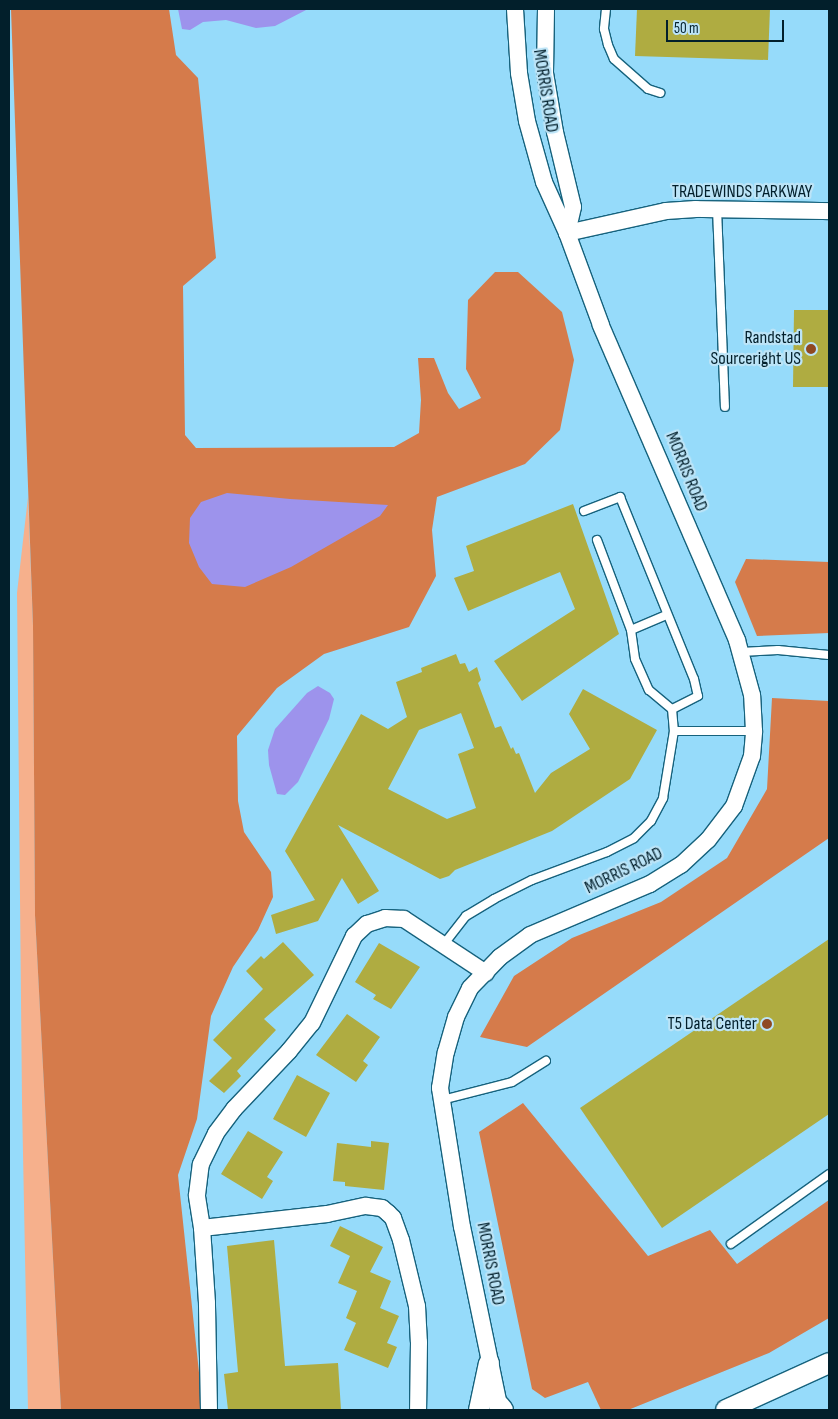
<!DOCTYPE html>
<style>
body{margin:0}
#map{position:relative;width:838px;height:1419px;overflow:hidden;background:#96dbfa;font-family:"Sofia Sans Condensed",sans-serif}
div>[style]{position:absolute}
.green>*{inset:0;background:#f6b08c}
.forest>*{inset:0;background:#d57b4b}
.water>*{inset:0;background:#9d93ec}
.building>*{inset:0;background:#afac41}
.roads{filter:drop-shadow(1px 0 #16627d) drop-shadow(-1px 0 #16627d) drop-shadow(0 1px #16627d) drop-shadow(0 -1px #16627d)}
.service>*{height:8px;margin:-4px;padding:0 4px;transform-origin:4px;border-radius:4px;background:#fff}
.minor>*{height:16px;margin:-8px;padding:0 8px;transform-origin:8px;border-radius:8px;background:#fff}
.tertiary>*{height:20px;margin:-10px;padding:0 10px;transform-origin:10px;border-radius:10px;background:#fff}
.dots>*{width:14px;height:14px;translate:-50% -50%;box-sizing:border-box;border:2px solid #bce4f7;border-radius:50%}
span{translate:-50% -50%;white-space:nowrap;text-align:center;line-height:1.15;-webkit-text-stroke:4.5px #bce4f7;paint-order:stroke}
.street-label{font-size:18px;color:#021f2b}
.poi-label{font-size:18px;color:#021f2b}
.right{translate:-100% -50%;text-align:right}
.frame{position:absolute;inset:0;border:10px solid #021f2b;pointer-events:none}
.scale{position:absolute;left:666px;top:20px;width:118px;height:22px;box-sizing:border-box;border:2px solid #021f2b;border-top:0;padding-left:6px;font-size:15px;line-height:18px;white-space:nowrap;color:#021f2b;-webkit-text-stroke:4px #bce4f7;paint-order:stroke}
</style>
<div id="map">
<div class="green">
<i style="clip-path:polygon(28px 497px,33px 626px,35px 915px,61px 1410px,28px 1410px,22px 1102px,17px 593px)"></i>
</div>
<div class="forest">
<i style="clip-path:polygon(11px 9px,169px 9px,176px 55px,198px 78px,216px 258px,183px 286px,185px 435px,196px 448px,394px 447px,419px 433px,421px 400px,418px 358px,434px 358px,448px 393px,459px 409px,481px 398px,466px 369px,468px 300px,495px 272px,518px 272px,562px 312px,574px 360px,560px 430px,525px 464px,437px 497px,432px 530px,436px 576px,409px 627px,324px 654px,277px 688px,237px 736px,238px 801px,244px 832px,271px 872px,273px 897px,258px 930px,233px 967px,211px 1016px,197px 1119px,178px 1175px,203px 1410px,61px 1410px,35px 915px,33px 626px)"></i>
<i style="clip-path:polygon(746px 559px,829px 562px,829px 633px,757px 636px,735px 582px)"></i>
<i style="clip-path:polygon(772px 698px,829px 701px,829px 838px,527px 1047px,480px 1037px,514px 976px,572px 938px,661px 902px,727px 858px,767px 789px)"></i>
<i style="clip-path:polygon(523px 1103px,648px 1256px,710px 1230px,737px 1264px,829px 1200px,829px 1318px,769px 1353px,628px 1410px,601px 1410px,588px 1382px,545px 1398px,532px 1389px,479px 1132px)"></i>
</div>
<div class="water">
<i style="clip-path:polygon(178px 9px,308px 9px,275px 26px,256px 28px,226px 20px,203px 22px,190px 30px,182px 29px)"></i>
<i style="clip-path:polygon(227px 493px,290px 499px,388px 505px,380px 516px,291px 567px,245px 587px,212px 584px,199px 567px,189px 543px,190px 518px,201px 502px)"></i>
<i style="clip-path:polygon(318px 686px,330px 693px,334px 699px,329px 719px,298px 782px,285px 795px,277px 794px,269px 765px,268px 750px,275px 729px,307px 693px)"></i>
</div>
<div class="building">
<i style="clip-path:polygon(637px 9px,770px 9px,768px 60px,635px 56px)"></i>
<i style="clip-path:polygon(794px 310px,829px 310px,829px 387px,793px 387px)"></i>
<i style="clip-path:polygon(573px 504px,619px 634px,522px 701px,494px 661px,575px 609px,560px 572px,468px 611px,454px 578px,474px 571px,466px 546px)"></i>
<i style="clip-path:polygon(evenodd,456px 654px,460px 664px,465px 663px,469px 672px,477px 667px,481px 680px,478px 683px,495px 728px,501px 726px,511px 749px,513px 747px,516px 754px,519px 753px,535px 793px,551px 773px,590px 749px,569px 714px,583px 689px,657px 730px,630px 779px,552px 831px,455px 870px,449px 876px,440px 879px,338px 825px,379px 891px,358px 904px,342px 878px,318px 921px,276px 934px,271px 915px,315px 900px,285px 851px,361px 714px,388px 729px,407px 717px,396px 682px,422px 672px,421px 668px,456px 654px,461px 713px,474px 748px,458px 754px,476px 808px,447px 819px,388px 789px,419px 730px,461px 713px)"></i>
<i style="clip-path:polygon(829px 939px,829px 1114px,662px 1228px,580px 1108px)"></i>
<i style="clip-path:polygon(283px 942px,314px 975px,264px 1019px,276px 1030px,237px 1071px,241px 1076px,224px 1093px,209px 1081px,232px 1058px,213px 1040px,263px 989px,246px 971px,261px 956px,264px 959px)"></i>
<i style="clip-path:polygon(379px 943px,420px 967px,391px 1009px,373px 999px,376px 995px,355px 982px)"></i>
<i style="clip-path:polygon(347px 1014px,380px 1037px,363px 1061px,368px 1065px,356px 1082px,316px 1055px)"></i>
<i style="clip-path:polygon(297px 1075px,330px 1093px,306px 1137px,273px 1119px)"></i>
<i style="clip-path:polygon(248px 1131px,283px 1152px,267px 1177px,273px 1181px,262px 1199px,221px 1174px)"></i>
<i style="clip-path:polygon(371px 1141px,389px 1143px,384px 1190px,345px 1186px,345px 1182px,333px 1181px,337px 1143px,371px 1147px)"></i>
<i style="clip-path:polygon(340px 1226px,383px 1247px,370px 1272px,391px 1281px,380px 1308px,399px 1316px,387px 1343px,397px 1347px,388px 1368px,344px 1350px,356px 1323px,346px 1318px,357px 1291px,338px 1283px,350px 1256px,330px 1246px)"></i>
<i style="clip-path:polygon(274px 1240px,285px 1366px,338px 1363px,341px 1410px,228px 1410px,224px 1374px,238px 1372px,227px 1246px)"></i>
</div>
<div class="roads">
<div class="service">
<i style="left:606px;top:9px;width:20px;rotate:96deg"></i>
<i style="left:604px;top:29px;width:16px;rotate:76deg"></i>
<i style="left:608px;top:45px;width:15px;rotate:67deg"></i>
<i style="left:614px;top:59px;width:45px;rotate:41.4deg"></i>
<i style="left:648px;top:89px;width:13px;rotate:18deg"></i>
<i style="left:717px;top:209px;width:198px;rotate:87.7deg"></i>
<i style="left:584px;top:511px;width:39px;rotate:-21deg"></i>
<i style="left:620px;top:497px;width:196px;rotate:67.9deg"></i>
<i style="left:694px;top:679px;width:17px;rotate:77deg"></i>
<i style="left:698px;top:696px;width:29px;rotate:153deg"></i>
<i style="left:597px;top:540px;width:96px;rotate:69.3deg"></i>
<i style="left:631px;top:630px;width:39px;rotate:-23deg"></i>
<i style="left:631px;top:630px;width:29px;rotate:82deg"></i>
<i style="left:635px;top:659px;width:34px;rotate:66deg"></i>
<i style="left:649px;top:690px;width:30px;rotate:40deg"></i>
<i style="left:672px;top:709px;width:22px;rotate:85deg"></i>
<i style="left:741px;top:652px;width:37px;rotate:-3deg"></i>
<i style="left:778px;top:650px;width:51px;rotate:5.6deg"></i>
<i style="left:444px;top:944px;width:36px;rotate:-52deg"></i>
<i style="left:466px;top:916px;width:33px;rotate:-31deg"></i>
<i style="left:494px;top:899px;width:42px;rotate:-26.6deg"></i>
<i style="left:532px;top:880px;width:80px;rotate:-20.5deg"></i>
<i style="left:607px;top:852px;width:30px;rotate:-27deg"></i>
<i style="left:634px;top:838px;width:24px;rotate:-45deg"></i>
<i style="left:651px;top:821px;width:26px;rotate:-62deg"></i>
<i style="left:663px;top:798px;width:68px;rotate:-80.7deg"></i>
<i style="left:674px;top:731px;width:80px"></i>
<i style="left:442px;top:1100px;width:72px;rotate:-14.4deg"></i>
<i style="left:512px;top:1082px;width:40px;rotate:-32deg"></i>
<i style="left:731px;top:1244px;width:120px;rotate:-35.5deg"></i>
</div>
<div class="minor">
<i style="left:546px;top:9px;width:64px;rotate:90.9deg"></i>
<i style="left:545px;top:73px;width:60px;rotate:80.4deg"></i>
<i style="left:555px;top:132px;width:77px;rotate:76.5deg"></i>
<i style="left:573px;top:207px;width:27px;rotate:103deg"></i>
<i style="left:567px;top:233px;width:101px;rotate:-12.5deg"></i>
<i style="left:666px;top:211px;width:30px;rotate:-4deg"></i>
<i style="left:696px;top:209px;width:133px;rotate:0.9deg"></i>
<i style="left:202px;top:1228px;width:126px;rotate:-6.4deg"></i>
<i style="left:327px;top:1214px;width:40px;rotate:-12deg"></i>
<i style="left:366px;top:1206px;width:16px;rotate:7deg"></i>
<i style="left:382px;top:1208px;width:8px;rotate:40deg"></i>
<i style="left:388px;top:1213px;width:7px;rotate:45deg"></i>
<i style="left:393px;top:1218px;width:23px;rotate:70deg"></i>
<i style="left:401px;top:1240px;width:68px;rotate:76.4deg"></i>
<i style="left:417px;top:1306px;width:36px;rotate:87deg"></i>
<i style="left:419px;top:1342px;width:68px;rotate:90.8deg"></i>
<i style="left:209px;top:1410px;width:107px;rotate:-91.1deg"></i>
<i style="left:207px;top:1303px;width:75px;rotate:-93.8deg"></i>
<i style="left:202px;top:1228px;width:33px;rotate:-99deg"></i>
<i style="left:197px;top:1195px;width:31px;rotate:-83deg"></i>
<i style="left:201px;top:1164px;width:34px;rotate:-64deg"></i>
<i style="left:216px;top:1133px;width:30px;rotate:-53deg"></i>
<i style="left:234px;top:1109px;width:80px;rotate:-46.5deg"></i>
<i style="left:289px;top:1051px;width:36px;rotate:-51deg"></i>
<i style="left:312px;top:1023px;width:97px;rotate:-64.2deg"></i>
<i style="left:354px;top:936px;width:18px;rotate:-43deg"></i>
<i style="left:367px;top:924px;width:19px;rotate:-18deg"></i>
<i style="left:385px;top:918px;width:19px;rotate:3deg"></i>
<i style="left:404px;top:919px;width:98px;rotate:33.4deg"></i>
<i style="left:500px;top:1410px;width:187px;rotate:-101.7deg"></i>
<i style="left:462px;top:1227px;width:141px;rotate:-99deg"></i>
<i style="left:440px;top:1088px;width:36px;rotate:-81deg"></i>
<i style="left:446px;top:1052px;width:36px;rotate:-74deg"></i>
<i style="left:456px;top:1017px;width:32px;rotate:-64deg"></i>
<i style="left:470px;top:988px;width:43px;rotate:-45.9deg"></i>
<i style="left:500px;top:957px;width:37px;rotate:-36deg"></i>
<i style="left:530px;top:935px;width:130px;rotate:-23deg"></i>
<i style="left:650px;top:884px;width:36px;rotate:-32deg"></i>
<i style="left:681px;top:865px;width:37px;rotate:-43deg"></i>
<i style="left:708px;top:840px;width:43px;rotate:-52.6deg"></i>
<i style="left:734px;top:806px;width:53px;rotate:-70.2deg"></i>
<i style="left:752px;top:756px;width:25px;rotate:-85deg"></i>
<i style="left:754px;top:731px;width:36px;rotate:-93deg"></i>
<i style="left:752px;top:695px;width:57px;rotate:-105.3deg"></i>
<i style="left:737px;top:640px;width:343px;rotate:-113.4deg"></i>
<i style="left:601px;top:325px;width:98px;rotate:-110.3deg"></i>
<i style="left:567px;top:233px;width:56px;rotate:-114.3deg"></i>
<i style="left:544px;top:182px;width:63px;rotate:-105.6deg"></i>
<i style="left:527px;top:121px;width:49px;rotate:-99.5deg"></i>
<i style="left:519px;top:73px;width:64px;rotate:-93.6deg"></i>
</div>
<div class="tertiary">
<i style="left:499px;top:1405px;width:6px;rotate:51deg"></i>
<i style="left:479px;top:1410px;width:48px;rotate:-78deg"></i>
<i style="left:726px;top:1410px;width:113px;rotate:-24.5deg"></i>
</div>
</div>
<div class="dots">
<i style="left:811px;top:349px;background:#8f4922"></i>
<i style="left:767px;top:1024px;background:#8f4922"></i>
</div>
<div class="street-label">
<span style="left:545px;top:91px;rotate:81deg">MORRIS ROAD</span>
<span style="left:742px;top:192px">TRADEWINDS PARKWAY</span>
<span style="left:686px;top:472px;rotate:68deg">MORRIS ROAD</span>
<span style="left:624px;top:871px;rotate:-26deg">MORRIS ROAD</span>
<span style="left:490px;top:1264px;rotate:79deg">MORRIS ROAD</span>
</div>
<div class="poi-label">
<span class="right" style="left:801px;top:349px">Randstad<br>Sourceright US</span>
<span class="right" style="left:757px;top:1024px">T5 Data Center</span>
</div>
<div class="frame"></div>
<div class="scale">50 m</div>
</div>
